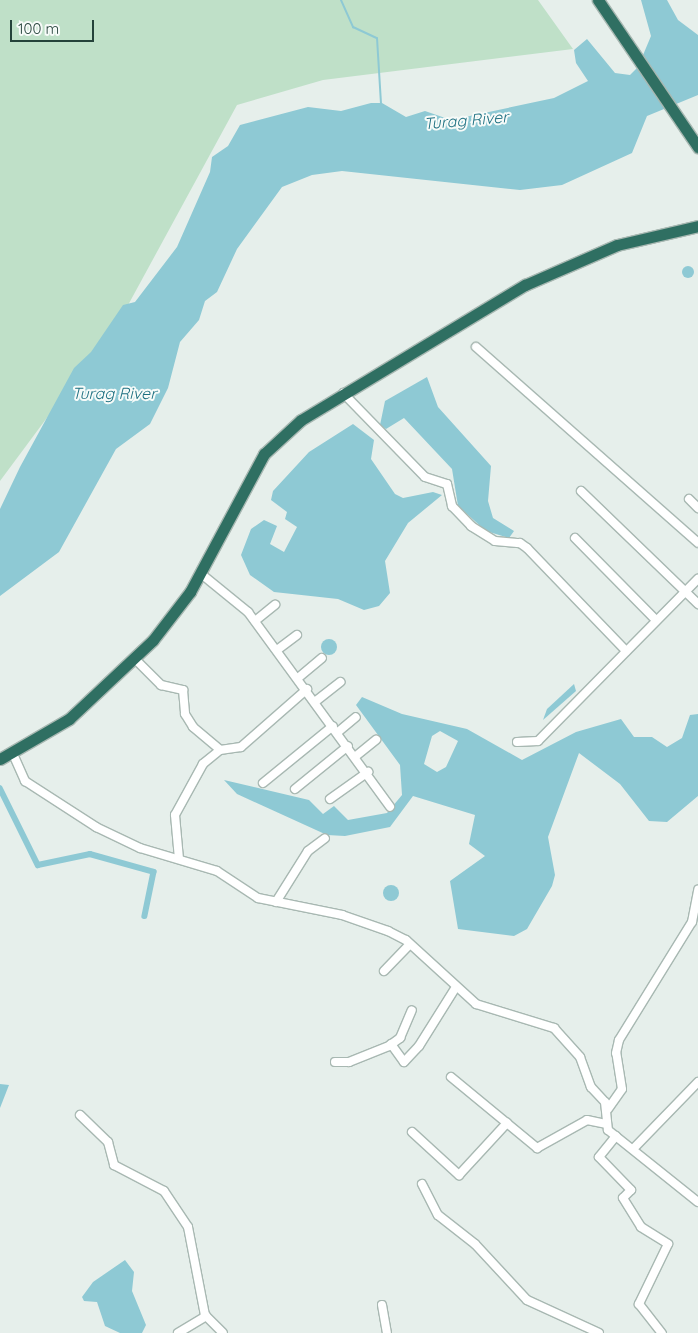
<!DOCTYPE html>
<style>
body{margin:0}
#map{position:relative;width:698px;height:1333px;overflow:hidden;background:#e6efeb;font-family:Quicksand,sans-serif}
div>[style]{position:absolute}
.green>*{inset:0;background:#bfe0c8}
.water>*{inset:0;background:#8ec9d4}
.round{border-radius:50%}
.stream>*{height:2px;margin:-1px;padding:0 1px;transform-origin:1px;border-radius:1px;background:#8ec9d4}
.canal>*{height:5.5px;margin:-2.75px;padding:0 2.75px;transform-origin:2.75px;border-radius:2.75px;background:#8ec9d4}
.roads{filter:drop-shadow(1px 0 #a8b8b2) drop-shadow(-1px 0 #a8b8b2) drop-shadow(0 1px #a8b8b2) drop-shadow(0 -1px #a8b8b2)}
.minor>*{height:8px;margin:-4px;padding:0 4px;transform-origin:4px;border-radius:4px;background:#fff}
.highway>*{height:11px;margin:-5.5px;padding:0 5.5px;transform-origin:5.5px;border-radius:5.5px;background:#2f6f62}
span{translate:-50% -50%;white-space:nowrap;text-align:center;line-height:1.15;-webkit-text-stroke:4px #f7fbf9;paint-order:stroke}
.water-label{font-size:16px;color:#1c6f80;font-style:italic}
.scale{position:absolute;left:10px;top:20px;width:84px;height:22px;box-sizing:border-box;border:2px solid #24423a;border-top:0;padding-left:6px;font-size:15px;line-height:18px;white-space:nowrap;color:#24423a;-webkit-text-stroke:4px #f7fbf9;paint-order:stroke}
</style>
<div id="map">
<div class="green">
<i style="clip-path:polygon(0 0,538px 0,573px 49px,323px 80px,237px 105px,121px 318px,0 481px)"></i>
</div>
<div class="water">
<i style="clip-path:polygon(641px 0,667px 0,678px 20px,698px 35px,698px 95px,647px 116px,632px 153px,562px 185px,520px 190px,342px 171px,312px 175px,282px 187px,237px 249px,217px 292px,205px 301px,199px 320px,180px 342px,168px 388px,150px 424px,116px 449px,59px 552px,0 596px,0 509px,20px 467px,74px 368px,91px 352px,123px 305px,135px 302px,177px 247px,210px 172px,212px 157px,228px 146px,240px 125px,308px 107px,341px 111px,371px 103px,382px 103px,406px 117px,425px 111px,451px 120px,554px 98px,588px 81px,576px 63px,574px 50px,587px 39px,615px 73px,630px 75px,638px 67px,651px 36px)"></i>
<i class="round" style="left:682px;top:266px;width:12px;height:12px"></i>
<i style="clip-path:polygon(427px 377px,438px 407px,491px 466px,488px 501px,493px 518px,514px 531px,509px 538px,486px 531px,458px 506px,452px 469px,404px 418px,386px 429px,380px 425px,385px 401px)"></i>
<i style="clip-path:polygon(353px 424px,374px 440px,371px 459px,395px 494px,403px 498px,433px 492px,442px 495px,408px 523px,385px 561px,390px 593px,379px 606px,364px 610px,338px 599px,274px 592px,250px 575px,241px 555px,251px 529px,264px 520px,277px 526px,270px 544px,284px 552px,297px 527px,285px 519px,287px 512px,271px 500px,273px 491px,309px 452px)"></i>
<i class="round" style="left:321px;top:639px;width:16px;height:16px"></i>
<i style="clip-path:polygon(574px 684px,576px 691px,543px 720px,547px 709px)"></i>
<i style="clip-path:polygon(evenodd,362px 697px,402px 714px,467px 729px,522px 760px,576px 732px,621px 719px,634px 737px,652px 737px,667px 747px,682px 738px,690px 715px,698px 714px,698px 796px,667px 822px,649px 821px,620px 784px,579px 753px,548px 837px,555px 875px,552px 886px,527px 929px,514px 936px,458px 929px,450px 881px,485px 856px,469px 844px,475px 815px,413px 796px,390px 827px,345px 836px,327px 835px,237px 794px,224px 780px,309px 800px,323px 814px,334px 806px,348px 820px,387px 813px,402px 795px,400px 765px,356px 705px,362px 697px,440px 731px,458px 741px,446px 767px,437px 772px,424px 764px,432px 736px,440px 731px)"></i>
<i class="round" style="left:383px;top:885px;width:16px;height:16px"></i>
<i style="clip-path:polygon(0 1084px,9px 1085px,0 1108px)"></i>
<i style="clip-path:polygon(125px 1260px,134px 1272px,132px 1291px,146px 1325px,142px 1333px,120px 1333px,105px 1326px,97px 1302px,84px 1301px,82px 1297px,93px 1282px)"></i>
</div>
<div class="stream">
<i style="left:341px;top:0;width:30px;rotate:66deg"></i>
<i style="left:353px;top:27px;width:26px;rotate:25deg"></i>
<i style="left:377px;top:38px;width:66px;rotate:86.5deg"></i>
</div>
<div class="canal">
<i style="left:0;top:788px;width:86px;rotate:63.7deg"></i>
<i style="left:38px;top:865px;width:53px;rotate:-11.9deg"></i>
<i style="left:90px;top:854px;width:66px;rotate:15.7deg"></i>
<i style="left:154px;top:872px;width:45px;rotate:101.6deg"></i>
</div>
<div class="roads">
<div class="minor">
<i style="left:476px;top:347px;width:296px;rotate:41.4deg"></i>
<i style="left:343px;top:393px;width:117px;rotate:45.7deg"></i>
<i style="left:425px;top:477px;width:23px;rotate:18deg"></i>
<i style="left:447px;top:484px;width:23px;rotate:77deg"></i>
<i style="left:452px;top:506px;width:28px;rotate:46deg"></i>
<i style="left:471px;top:526px;width:28px;rotate:32deg"></i>
<i style="left:495px;top:541px;width:25px;rotate:5deg"></i>
<i style="left:520px;top:543px;width:9px;rotate:36deg"></i>
<i style="left:527px;top:548px;width:143px;rotate:46.1deg"></i>
<i style="left:581px;top:491px;width:163px;rotate:44deg"></i>
<i style="left:689px;top:499px;width:13px;rotate:45deg"></i>
<i style="left:575px;top:538px;width:115px;rotate:45.4deg"></i>
<i style="left:200px;top:573px;width:62px;rotate:39.1deg"></i>
<i style="left:248px;top:612px;width:241px;rotate:53.9deg"></i>
<i style="left:255px;top:621px;width:26px;rotate:-39deg"></i>
<i style="left:277px;top:650px;width:25px;rotate:-37deg"></i>
<i style="left:135px;top:659px;width:37px;rotate:45deg"></i>
<i style="left:161px;top:685px;width:23px;rotate:13deg"></i>
<i style="left:183px;top:690px;width:24px;rotate:85deg"></i>
<i style="left:185px;top:714px;width:15px;rotate:58deg"></i>
<i style="left:193px;top:727px;width:35px;rotate:40deg"></i>
<i style="left:220px;top:750px;width:22px;rotate:141deg"></i>
<i style="left:203px;top:764px;width:58px;rotate:118.8deg"></i>
<i style="left:175px;top:815px;width:44px;rotate:84.8deg"></i>
<i style="left:298px;top:678px;width:31px;rotate:-40deg"></i>
<i style="left:316px;top:701px;width:31px;rotate:-38deg"></i>
<i style="left:338px;top:732px;width:23px;rotate:-40deg"></i>
<i style="left:517px;top:742px;width:21px;rotate:-3deg"></i>
<i style="left:538px;top:741px;width:228px;rotate:-45.4deg"></i>
<i style="left:220px;top:750px;width:21px;rotate:-8deg"></i>
<i style="left:241px;top:747px;width:88px;rotate:-41.3deg"></i>
<i style="left:13px;top:754px;width:30px;rotate:66deg"></i>
<i style="left:25px;top:781px;width:85px;rotate:32.9deg"></i>
<i style="left:96px;top:827px;width:49px;rotate:25.5deg"></i>
<i style="left:140px;top:848px;width:80px;rotate:16.6deg"></i>
<i style="left:217px;top:871px;width:49px;rotate:33.4deg"></i>
<i style="left:258px;top:898px;width:86px;rotate:11.4deg"></i>
<i style="left:342px;top:915px;width:49px;rotate:19.2deg"></i>
<i style="left:388px;top:931px;width:20px;rotate:27deg"></i>
<i style="left:406px;top:940px;width:95px;rotate:42.4deg"></i>
<i style="left:476px;top:1004px;width:82px;rotate:17.1deg"></i>
<i style="left:554px;top:1028px;width:39px;rotate:48deg"></i>
<i style="left:580px;top:1057px;width:32px;rotate:70deg"></i>
<i style="left:591px;top:1087px;width:21px;rotate:47deg"></i>
<i style="left:605px;top:1102px;width:28px;rotate:84deg"></i>
<i style="left:608px;top:1130px;width:115px;rotate:38.7deg"></i>
<i style="left:356px;top:756px;width:26px;rotate:-39deg"></i>
<i style="left:263px;top:783px;width:90px;rotate:-39.2deg"></i>
<i style="left:295px;top:789px;width:68px;rotate:-39.1deg"></i>
<i style="left:330px;top:799px;width:47px;rotate:-35.4deg"></i>
<i style="left:276px;top:902px;width:60px;rotate:-57.9deg"></i>
<i style="left:308px;top:851px;width:21px;rotate:-37deg"></i>
<i style="left:384px;top:971px;width:37px;rotate:-46deg"></i>
<i style="left:391px;top:1044px;width:22px;rotate:54deg"></i>
<i style="left:404px;top:1062px;width:22px;rotate:-47deg"></i>
<i style="left:419px;top:1046px;width:70px;rotate:-57.9deg"></i>
<i style="left:335px;top:1062px;width:14px"></i>
<i style="left:349px;top:1062px;width:43px;rotate:-21.8deg"></i>
<i style="left:389px;top:1046px;width:14px;rotate:-36deg"></i>
<i style="left:400px;top:1038px;width:30px;rotate:-67deg"></i>
<i style="left:451px;top:1077px;width:112px;rotate:39.5deg"></i>
<i style="left:537px;top:1148px;width:57px;rotate:-29.2deg"></i>
<i style="left:587px;top:1120px;width:19px;rotate:12deg"></i>
<i style="left:608px;top:1109px;width:24px;rotate:-55deg"></i>
<i style="left:622px;top:1089px;width:36px;rotate:-99deg"></i>
<i style="left:616px;top:1053px;width:13px;rotate:-77deg"></i>
<i style="left:619px;top:1040px;width:139px;rotate:-58.3deg"></i>
<i style="left:692px;top:922px;width:33px;rotate:-79deg"></i>
<i style="left:80px;top:1115px;width:39px;rotate:44deg"></i>
<i style="left:108px;top:1142px;width:24px;rotate:75deg"></i>
<i style="left:114px;top:1165px;width:56px;rotate:27.5deg"></i>
<i style="left:164px;top:1191px;width:43px;rotate:56.3deg"></i>
<i style="left:188px;top:1227px;width:90px;rotate:79.1deg"></i>
<i style="left:205px;top:1315px;width:25px;rotate:45deg"></i>
<i style="left:412px;top:1132px;width:64px;rotate:42.5deg"></i>
<i style="left:459px;top:1175px;width:71px;rotate:-47.3deg"></i>
<i style="left:616px;top:1136px;width:27px;rotate:129deg"></i>
<i style="left:599px;top:1157px;width:46px;rotate:45.9deg"></i>
<i style="left:631px;top:1190px;width:11px;rotate:135deg"></i>
<i style="left:623px;top:1198px;width:34px;rotate:58deg"></i>
<i style="left:641px;top:1227px;width:32px;rotate:32deg"></i>
<i style="left:668px;top:1244px;width:67px;rotate:115.8deg"></i>
<i style="left:639px;top:1304px;width:37px;rotate:52deg"></i>
<i style="left:634px;top:1148px;width:92px;rotate:-45.9deg"></i>
<i style="left:422px;top:1184px;width:35px;rotate:63deg"></i>
<i style="left:438px;top:1215px;width:47px;rotate:38.1deg"></i>
<i style="left:475px;top:1244px;width:76px;rotate:47.1deg"></i>
<i style="left:527px;top:1300px;width:79px;rotate:24.6deg"></i>
<i style="left:382px;top:1305px;width:28px;rotate:80deg"></i>
<i style="left:178px;top:1333px;width:33px;rotate:-31deg"></i>
</div>
<div class="highway">
<i style="left:598px;top:0;width:178px;rotate:55.8deg"></i>
<i style="left:0;top:759px;width:80px;rotate:-30.1deg"></i>
<i style="left:69px;top:719px;width:115px;rotate:-43.2deg"></i>
<i style="left:153px;top:640px;width:61px;rotate:-52.4deg"></i>
<i style="left:190px;top:592px;width:157px;rotate:-61.8deg"></i>
<i style="left:264px;top:454px;width:50px;rotate:-42.6deg"></i>
<i style="left:301px;top:420px;width:262px;rotate:-31.1deg"></i>
<i style="left:525px;top:285px;width:100px;rotate:-23.5deg"></i>
<i style="left:617px;top:245px;width:83px;rotate:-13.2deg"></i>
</div>
</div>
<div class="water-label">
<span style="left:466px;top:120px;rotate:-5deg">Turag River</span>
<span style="left:114px;top:393px">Turag River</span>
</div>
<div class="scale">100 m</div>
</div>
